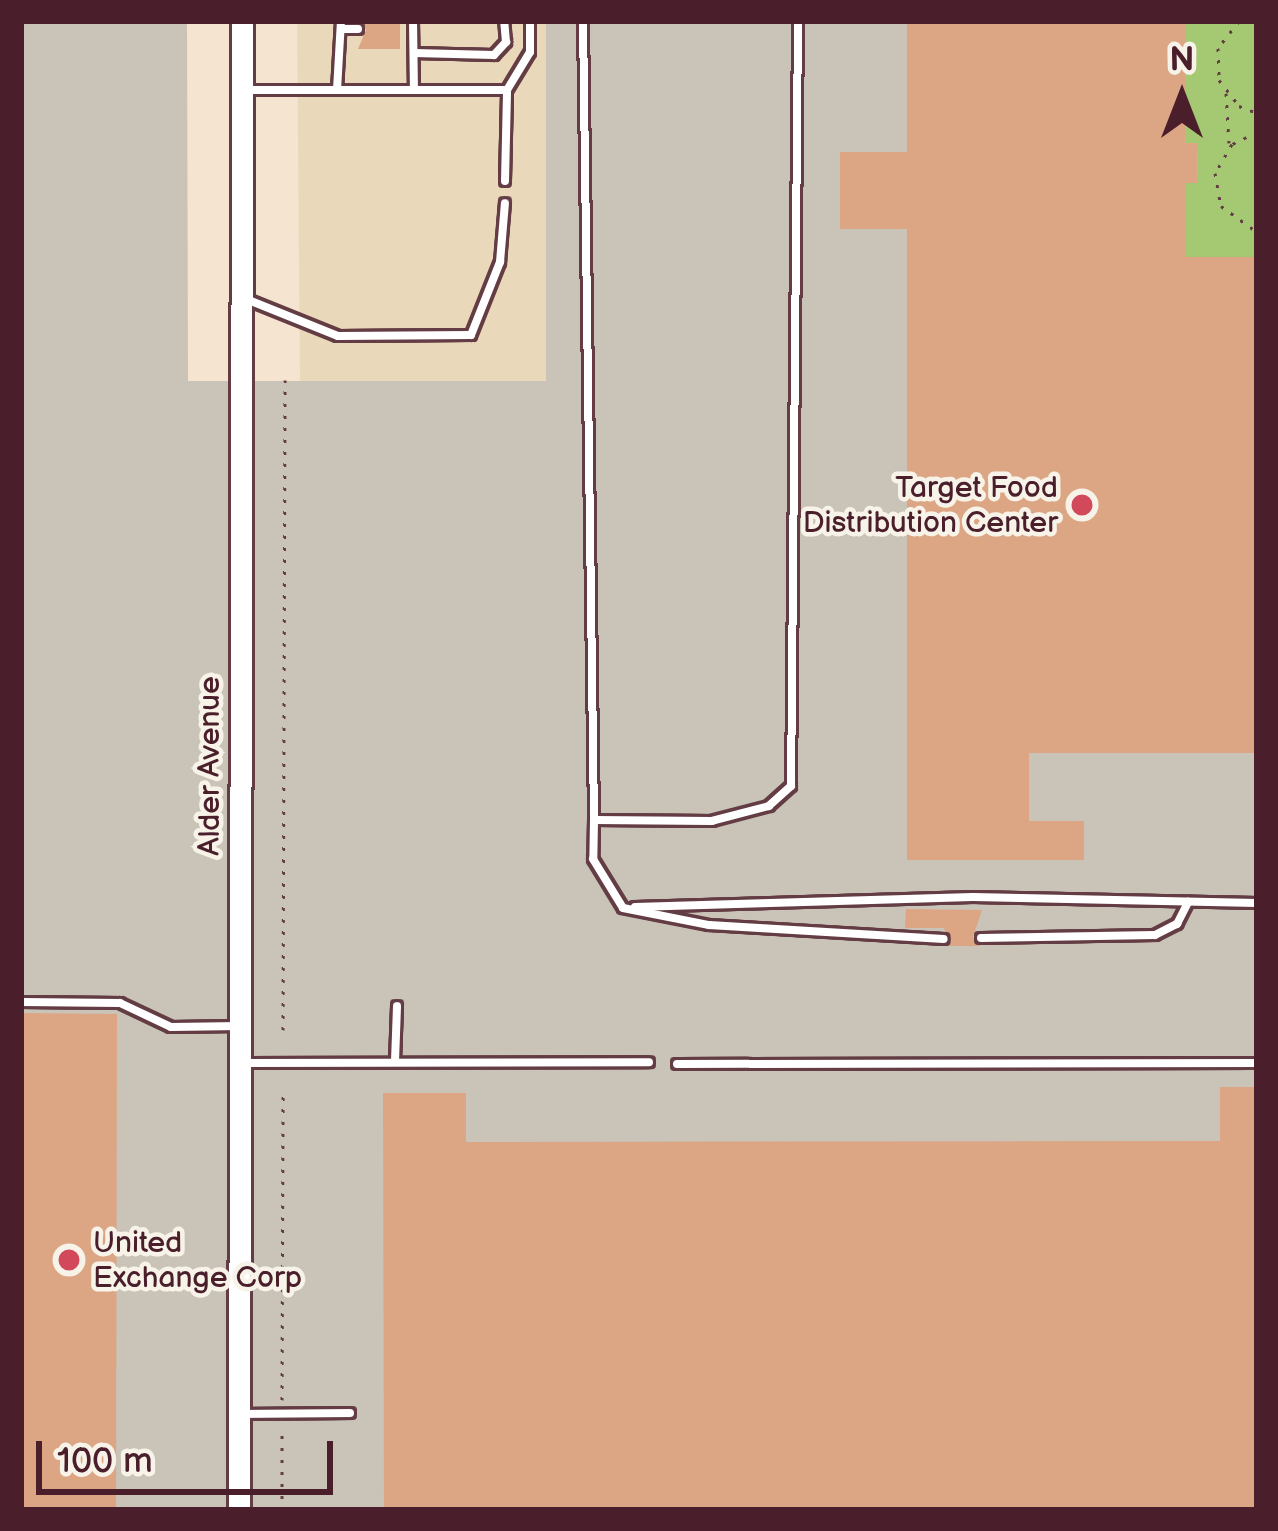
<!DOCTYPE html>
<style>
body{margin:0}
#map{position:relative;width:1278px;height:1531px;overflow:hidden;background:#f5e4cf;font-family:"Balsamiq Sans",sans-serif}
div>[style]{position:absolute}
.built>*{inset:0;background:#e9d9ba}
.industrial>*{inset:0;background:#c9c3b8}
.green>*{inset:0;background:#a4c972}
.building>*{inset:0;background:#dca685}
.path>*{height:3px;margin-top:-1.5px;transform-origin:0;background:repeating-linear-gradient(90deg,#643d44 0 3px,transparent 0 12px)}
.roads{filter:drop-shadow(3px 0 #643d44) drop-shadow(-3px 0 #643d44) drop-shadow(0 3px #643d44) drop-shadow(0 -3px #643d44)}
.service>*{height:8px;margin:-4px;padding:0 4px;transform-origin:4px;border-radius:4px;background:#fff}
.secondary>*{height:21px;margin:-10.5px;padding:0 10.5px;transform-origin:10.5px;border-radius:10.5px;background:#fff}
.dots>*{width:33px;height:33px;translate:-50% -50%;box-sizing:border-box;border:6px solid #f7f3e8;border-radius:50%}
span{translate:-50% -50%;white-space:nowrap;text-align:center;line-height:1.15;-webkit-text-stroke:9px #f7f3e8;paint-order:stroke}
.poi-label{font-size:30px;color:#4a1f2b}
.right{translate:-100% -50%;text-align:right}
.left{translate:0 -50%;text-align:left}
.street-label{font-size:30px;color:#4a1f2b}
.frame{position:absolute;inset:0;border:24px solid #4a1f2b;pointer-events:none}
.north{position:absolute;left:1122px;top:36px;width:120px;height:120px;-webkit-text-stroke:9px #f7f3e8;paint-order:stroke;rotate:0deg;font-size:33px;font-weight:700;line-height:48px;text-align:center;color:#4a1f2b}
.north::after{content:'';display:block;margin:auto;width:42px;height:54px;background:#4a1f2b;clip-path:polygon(50% 0,100% 100%,50% 72%,0 100%)}
.scale{position:absolute;left:36px;top:1441px;width:297px;height:54px;box-sizing:border-box;border:6px solid #4a1f2b;border-top:0;padding-left:15px;font-size:36px;line-height:42px;white-space:nowrap;color:#4a1f2b;-webkit-text-stroke:9px #f7f3e8;paint-order:stroke}
</style>
<div id="map">
<div class="built">
<i style="clip-path:polygon(297px 21px,546px 21px,546px 381px,300px 381px)"></i>
</div>
<div class="industrial">
<i style="clip-path:polygon(21px 21px,187px 21px,188px 381px,546px 381px,546px 21px,1257px 21px,1257px 1510px,21px 1510px)"></i>
</div>
<div class="green">
<i style="clip-path:polygon(1185px 21px,1257px 21px,1257px 257px,1186px 257px,1186px 183px,1197px 183px,1198px 143px,1185px 143px)"></i>
</div>
<div class="building">
<i style="clip-path:polygon(360px 21px,400px 21px,400px 49px,358px 49px,366px 30px)"></i>
<i style="clip-path:polygon(907px 21px,1185px 21px,1185px 143px,1198px 143px,1197px 183px,1186px 183px,1186px 257px,1257px 257px,1257px 753px,1029px 753px,1029px 821px,1084px 821px,1084px 860px,907px 860px,907px 229px,840px 229px,840px 152px,907px 152px)"></i>
<i style="clip-path:polygon(906px 909px,982px 910px,973px 937px,980px 946px,949px 946px,944px 928px,905px 928px)"></i>
<i style="clip-path:polygon(21px 1013px,117px 1014px,116px 1508px,21px 1507px)"></i>
<i style="clip-path:polygon(1220px 1087px,1257px 1087px,1257px 1510px,384px 1510px,383px 1093px,466px 1093px,466px 1142px,1220px 1141px)"></i>
</div>
<div class="path">
<i style="left:1239px;top:21px;width:34px;rotate:128deg"></i>
<i style="left:1218px;top:48px;width:32px;rotate:88deg"></i>
<i style="left:1219px;top:80px;width:33px;rotate:52deg"></i>
<i style="left:1239px;top:106px;width:19px;rotate:21deg"></i>
<i style="left:1226px;top:93px;width:50px;rotate:86.6deg"></i>
<i style="left:1257px;top:132px;width:28px;rotate:154deg"></i>
<i style="left:1232px;top:144px;width:34px;rotate:120deg"></i>
<i style="left:1215px;top:173px;width:34px;rotate:80deg"></i>
<i style="left:1221px;top:206px;width:44px;rotate:35.8deg"></i>
<i style="left:283px;top:1030px;width:650px;rotate:-89.82deg"></i>
<i style="left:282px;top:1400px;width:309px;rotate:-89.8deg"></i>
<i style="left:282px;top:1510px;width:82px;rotate:-90deg"></i>
</div>
<div class="roads">
<div class="service">
<i style="left:413px;top:21px;width:69px;rotate:89.2deg"></i>
<i style="left:583px;top:21px;width:799px;rotate:89.21deg"></i>
<i style="left:798px;top:21px;width:765px;rotate:90.52deg"></i>
<i style="left:791px;top:786px;width:30px;rotate:138deg"></i>
<i style="left:769px;top:806px;width:59px;rotate:165.3deg"></i>
<i style="left:712px;top:821px;width:118px;rotate:-179.5deg"></i>
<i style="left:594px;top:820px;width:39px;rotate:91deg"></i>
<i style="left:593px;top:859px;width:57px;rotate:58.5deg"></i>
<i style="left:623px;top:908px;width:88px;rotate:11.2deg"></i>
<i style="left:709px;top:925px;width:235px;rotate:3.4deg"></i>
<i style="left:341px;top:29px;width:17px"></i>
<i style="left:414px;top:53px;width:80px;rotate:1.4deg"></i>
<i style="left:494px;top:55px;width:18px;rotate:-47deg"></i>
<i style="left:506px;top:42px;width:21px;rotate:-95deg"></i>
<i style="left:243px;top:90px;width:264px"></i>
<i style="left:337px;top:90px;width:69px;rotate:-86.7deg"></i>
<i style="left:505px;top:181px;width:91px;rotate:-88.7deg"></i>
<i style="left:507px;top:90px;width:44px;rotate:-58.8deg"></i>
<i style="left:530px;top:52px;width:31px;rotate:-90deg"></i>
<i style="left:246px;top:299px;width:99px;rotate:21.9deg"></i>
<i style="left:338px;top:336px;width:133px;rotate:-0.4deg"></i>
<i style="left:471px;top:335px;width:79px;rotate:-68.3deg"></i>
<i style="left:500px;top:262px;width:59px;rotate:-85.2deg"></i>
<i style="left:635px;top:907px;width:338px;rotate:-1.7deg"></i>
<i style="left:973px;top:897px;width:284px;rotate:1.2deg"></i>
<i style="left:981px;top:938px;width:174px;rotate:-1deg"></i>
<i style="left:1155px;top:935px;width:25px;rotate:-27deg"></i>
<i style="left:1177px;top:924px;width:25px;rotate:-63deg"></i>
<i style="left:21px;top:1002px;width:99px;rotate:0.6deg"></i>
<i style="left:120px;top:1003px;width:56px;rotate:25.2deg"></i>
<i style="left:171px;top:1027px;width:69px;rotate:-0.8deg"></i>
<i style="left:395px;top:1061px;width:55px;rotate:-87.9deg"></i>
<i style="left:243px;top:1063px;width:406px;rotate:-0.1deg"></i>
<i style="left:677px;top:1064px;width:580px;rotate:-0.1deg"></i>
<i style="left:241px;top:1414px;width:109px;rotate:-0.5deg"></i>
</div>
<div class="secondary">
<i style="left:239px;top:1510px;width:1489px;rotate:-89.88deg"></i>
</div>
</div>
<div class="dots">
<i style="left:1082px;top:505px;background:#d1495b"></i>
<i style="left:69px;top:1260px;background:#d1495b"></i>
</div>
<div class="poi-label">
<span class="right" style="left:1058px;top:505px">Target Food<br>Distribution Center</span>
<span class="left" style="left:93px;top:1260px">United<br>Exchange Corp</span>
</div>
<div class="street-label">
<span style="left:210px;top:766px;rotate:-90deg">Alder Avenue</span>
</div>
<div class="frame"></div>
<div class="north">N</div>
<div class="scale">100 m</div>
</div>
